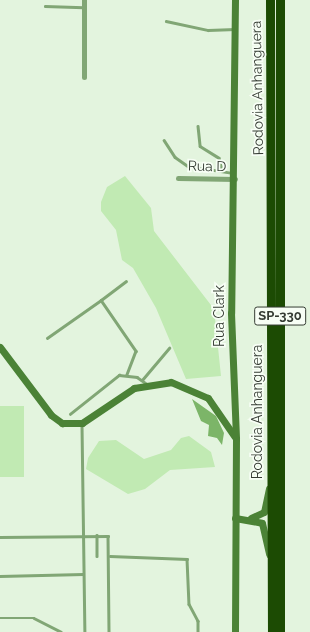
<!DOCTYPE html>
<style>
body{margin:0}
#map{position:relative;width:310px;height:632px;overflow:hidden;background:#e3f4de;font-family:Raleway,sans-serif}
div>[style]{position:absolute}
.green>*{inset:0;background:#c1eab3}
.water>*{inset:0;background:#7cb568}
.lane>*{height:2.5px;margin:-1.25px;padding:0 1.25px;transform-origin:1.25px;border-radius:1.25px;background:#81a675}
.street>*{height:5px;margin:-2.5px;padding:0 2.5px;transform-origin:2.5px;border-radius:2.5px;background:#81a675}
.secondary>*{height:7px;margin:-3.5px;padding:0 3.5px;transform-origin:3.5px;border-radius:3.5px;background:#4b8236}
.highway>*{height:9px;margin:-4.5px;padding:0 4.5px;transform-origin:4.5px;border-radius:4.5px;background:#1c4b03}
span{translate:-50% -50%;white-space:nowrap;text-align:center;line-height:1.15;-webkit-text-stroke:3.5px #f7fef5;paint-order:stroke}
.shield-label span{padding:1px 3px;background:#f7fef5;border:1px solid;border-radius:3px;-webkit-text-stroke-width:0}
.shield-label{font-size:13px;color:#353c33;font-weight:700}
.street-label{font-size:14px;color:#353c33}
</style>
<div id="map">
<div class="green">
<i style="clip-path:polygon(125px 176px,151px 208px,154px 231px,214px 309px,221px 376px,186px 379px,156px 308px,133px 268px,122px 260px,116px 230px,101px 211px,101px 202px,107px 187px)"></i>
<i style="clip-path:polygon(0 406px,24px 406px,24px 477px,0 477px)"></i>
<i style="clip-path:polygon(189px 436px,211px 452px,215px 467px,170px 470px,145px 489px,128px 494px,86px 469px,88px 458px,99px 441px,116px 440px,144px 459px,171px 450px,181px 438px)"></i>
</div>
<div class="water">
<i style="clip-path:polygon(192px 399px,216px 416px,224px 433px,222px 445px,217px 438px,208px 436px,209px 425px,201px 421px)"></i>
</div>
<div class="lane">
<i style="left:45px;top:6px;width:38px;rotate:2deg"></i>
<i style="left:166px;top:21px;width:43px;rotate:12.1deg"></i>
<i style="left:208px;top:30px;width:27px;rotate:-2deg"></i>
<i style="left:198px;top:126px;width:20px;rotate:84deg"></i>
<i style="left:200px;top:146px;width:22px;rotate:32deg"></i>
<i style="left:219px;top:158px;width:13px;rotate:77deg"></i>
<i style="left:164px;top:140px;width:20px;rotate:57deg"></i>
<i style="left:175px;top:157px;width:16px;rotate:35deg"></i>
<i style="left:188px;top:166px;width:46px;rotate:8.8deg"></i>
<i style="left:101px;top:300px;width:31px;rotate:-37deg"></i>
<i style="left:47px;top:338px;width:66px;rotate:-35.1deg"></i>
<i style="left:101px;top:300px;width:62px;rotate:55.5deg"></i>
<i style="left:136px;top:351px;width:25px;rotate:111deg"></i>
<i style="left:142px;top:380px;width:42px;rotate:-49.8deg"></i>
<i style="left:70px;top:414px;width:63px;rotate:-38.5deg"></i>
<i style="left:119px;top:375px;width:18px;rotate:6deg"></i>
<i style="left:137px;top:377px;width:12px;rotate:35deg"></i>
<i style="left:82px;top:425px;width:207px;rotate:89.2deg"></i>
<i style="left:97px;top:535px;width:21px;rotate:90deg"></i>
<i style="left:0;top:537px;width:108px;rotate:-0.5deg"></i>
<i style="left:108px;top:536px;width:96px;rotate:89.4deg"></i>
<i style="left:110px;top:556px;width:77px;rotate:2.2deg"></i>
<i style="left:187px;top:559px;width:45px;rotate:87.5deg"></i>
<i style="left:189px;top:604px;width:19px;rotate:62deg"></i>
<i style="left:198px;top:621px;width:11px;rotate:90deg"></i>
<i style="left:0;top:576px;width:83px;rotate:-1.4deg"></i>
<i style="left:0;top:618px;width:34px"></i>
<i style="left:34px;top:618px;width:30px;rotate:27deg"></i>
</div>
<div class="street">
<i style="left:84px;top:77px;width:77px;rotate:-90deg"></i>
<i style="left:178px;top:178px;width:57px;rotate:1deg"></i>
</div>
<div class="secondary">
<i style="left:235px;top:0;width:313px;rotate:90.7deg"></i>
<i style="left:231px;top:313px;width:126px;rotate:87.7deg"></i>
<i style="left:236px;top:439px;width:193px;rotate:90.3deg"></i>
<i style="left:0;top:347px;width:85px;rotate:53.1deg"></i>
<i style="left:51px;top:415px;width:14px;rotate:36deg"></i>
<i style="left:62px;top:423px;width:20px"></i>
<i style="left:82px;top:423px;width:63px;rotate:-33.9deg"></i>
<i style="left:134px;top:388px;width:37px;rotate:-9deg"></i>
<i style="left:171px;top:382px;width:40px;rotate:23.4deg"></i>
<i style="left:208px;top:398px;width:47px;rotate:55.3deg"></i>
<i style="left:235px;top:518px;width:27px;rotate:10deg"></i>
<i style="left:262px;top:523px;width:32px;rotate:77deg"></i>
<i style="left:251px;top:518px;width:14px;rotate:-25deg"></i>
<i style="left:264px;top:512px;width:24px;rotate:-78deg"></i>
</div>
<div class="highway">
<i style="left:270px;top:0;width:632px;rotate:89.82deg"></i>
<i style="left:280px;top:0;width:632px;rotate:90deg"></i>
</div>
<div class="shield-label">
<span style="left:280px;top:316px">SP-330</span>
</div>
<div class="street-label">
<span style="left:257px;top:88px;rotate:-91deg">Rodovia Anhanguera</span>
<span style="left:207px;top:166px;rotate:1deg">Rua D</span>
<span style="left:219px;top:316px;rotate:-90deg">Rua Clark</span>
<span style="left:257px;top:412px;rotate:-90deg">Rodovia Anhanguera</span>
</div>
</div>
